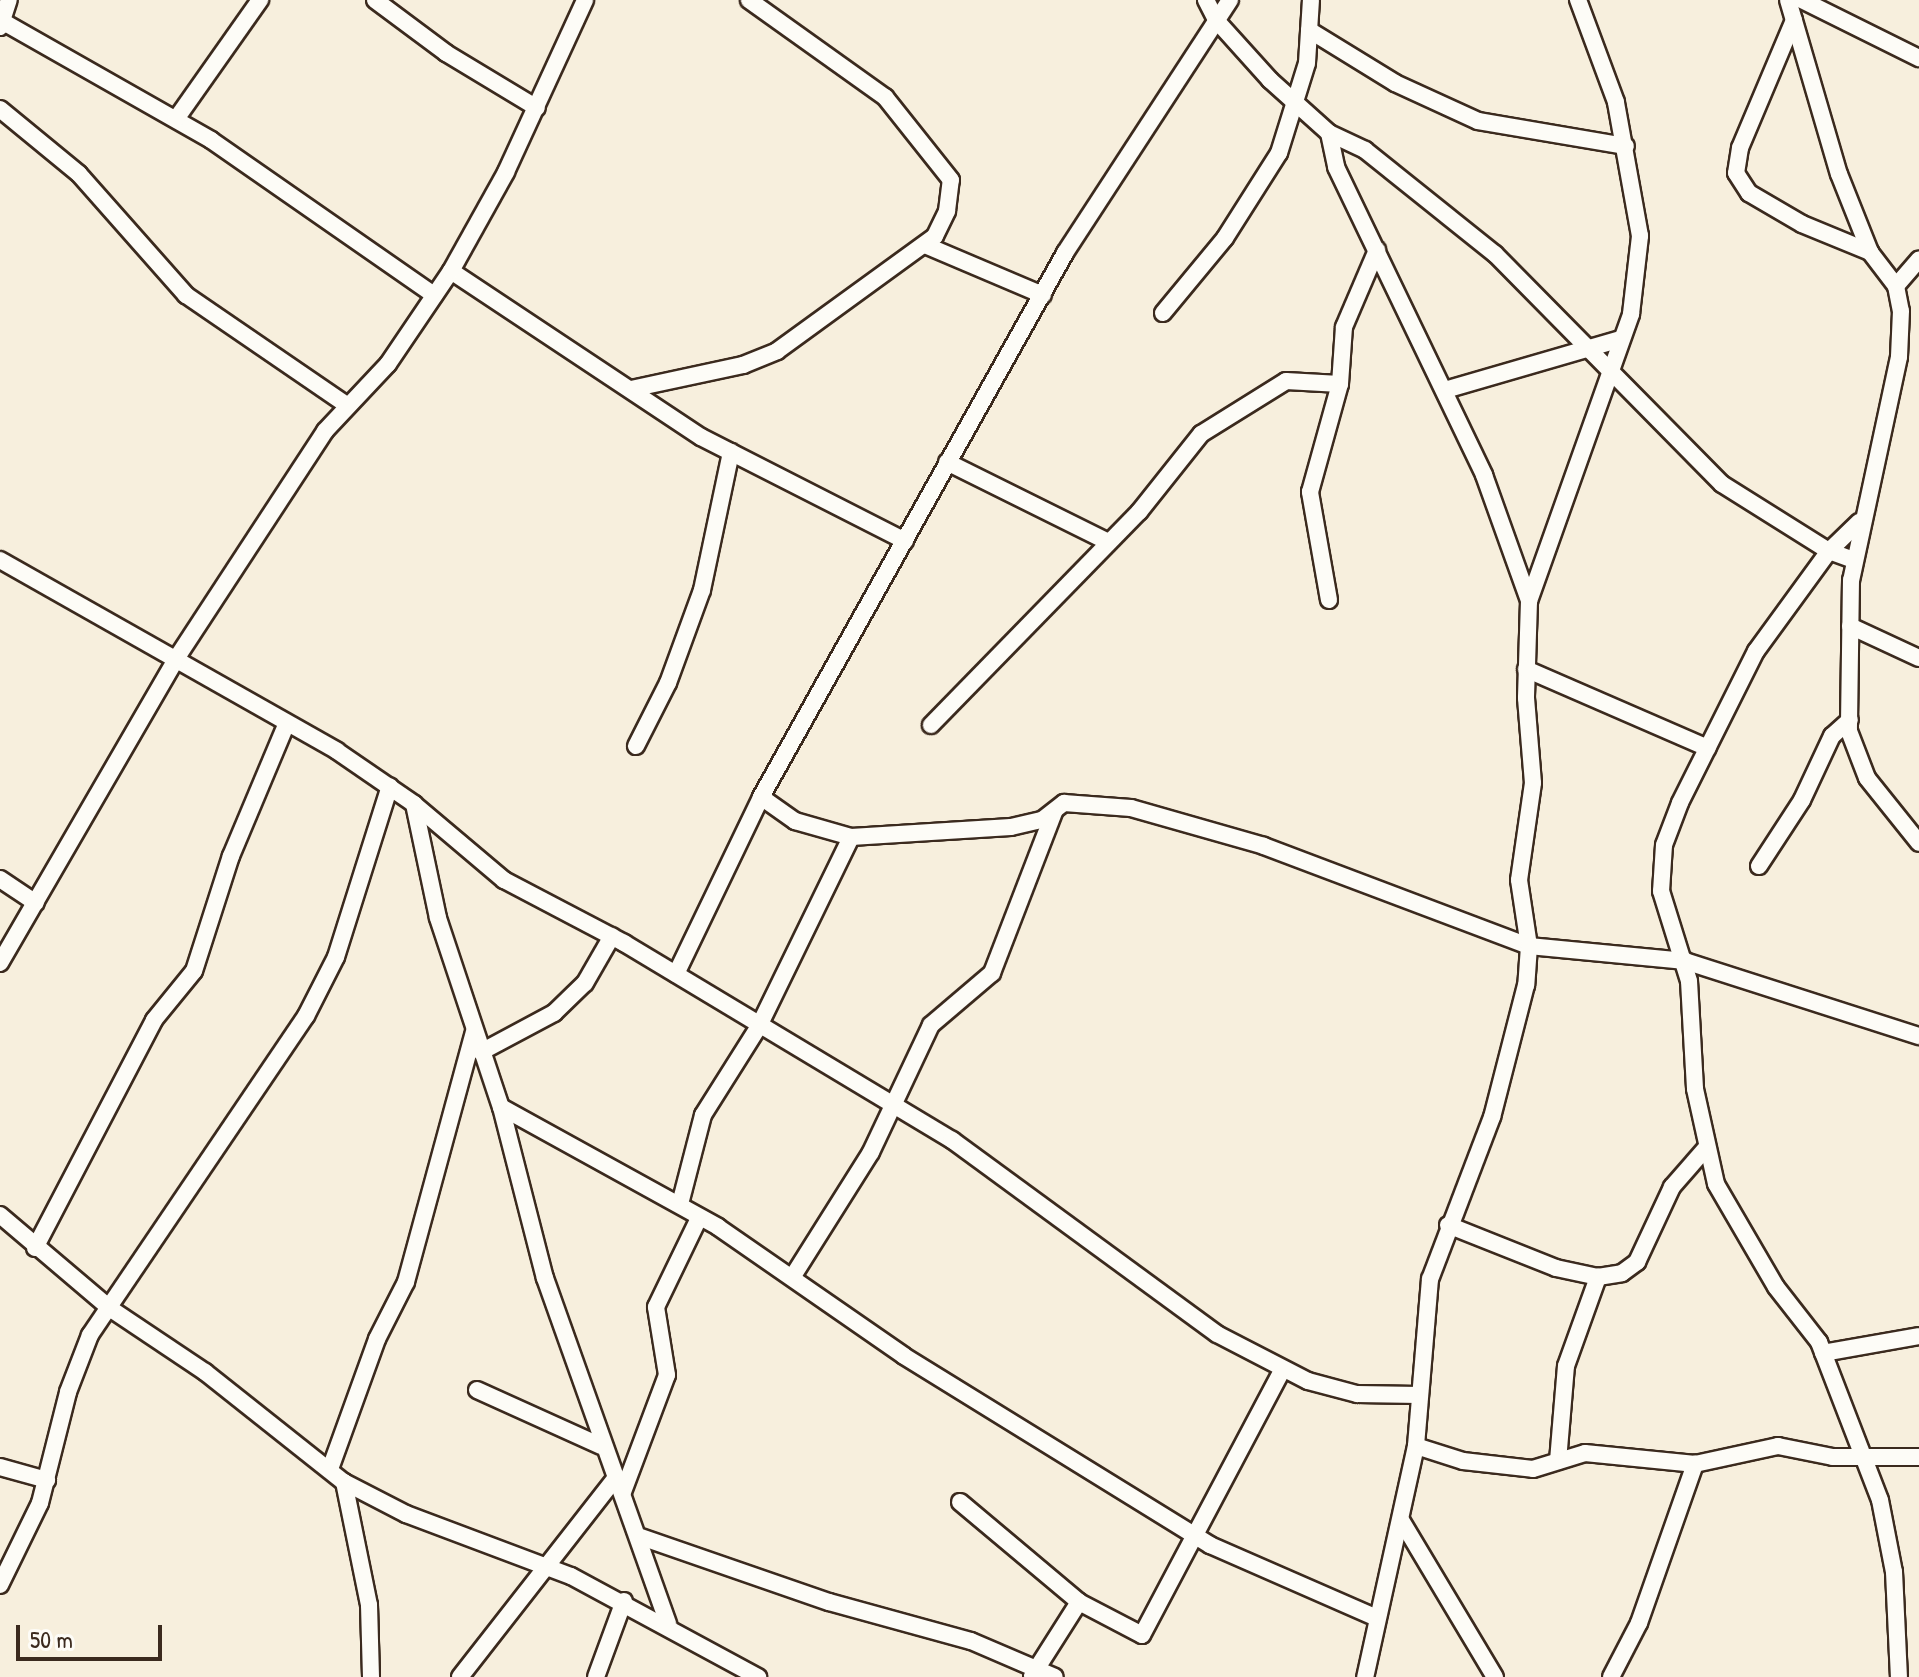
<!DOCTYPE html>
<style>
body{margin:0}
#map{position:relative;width:1919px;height:1677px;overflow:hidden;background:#f7efdd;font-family:"Patrick Hand",sans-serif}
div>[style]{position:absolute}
.roads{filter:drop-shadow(2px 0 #3b2a1e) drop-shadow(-2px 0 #3b2a1e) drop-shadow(0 2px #3b2a1e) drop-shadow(0 -2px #3b2a1e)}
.minor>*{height:16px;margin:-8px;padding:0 8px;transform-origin:8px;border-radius:8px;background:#fdfcf7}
span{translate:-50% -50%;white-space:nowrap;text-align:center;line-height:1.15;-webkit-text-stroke:6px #fdfcf7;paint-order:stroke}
.scale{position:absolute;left:16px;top:1625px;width:146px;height:36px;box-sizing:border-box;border:4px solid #3b2a1e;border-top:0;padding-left:10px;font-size:24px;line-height:28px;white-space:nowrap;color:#3b2a1e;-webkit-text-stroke:6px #fdfcf7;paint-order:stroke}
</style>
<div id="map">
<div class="roads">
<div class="minor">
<i style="left:375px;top:0;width:89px;rotate:36.7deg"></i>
<i style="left:446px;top:53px;width:106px;rotate:31.1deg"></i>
<i style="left:1206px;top:0;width:22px;rotate:63deg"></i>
<i style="left:1216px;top:20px;width:81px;rotate:48deg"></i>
<i style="left:1270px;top:80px;width:79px;rotate:41.9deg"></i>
<i style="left:1329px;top:133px;width:35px;rotate:78deg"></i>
<i style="left:1336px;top:167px;width:342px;rotate:64.3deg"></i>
<i style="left:1484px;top:475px;width:134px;rotate:70.3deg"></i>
<i style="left:1529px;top:601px;width:97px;rotate:91.8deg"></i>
<i style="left:1526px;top:698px;width:85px;rotate:85.3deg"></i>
<i style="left:1533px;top:783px;width:98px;rotate:98.2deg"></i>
<i style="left:1519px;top:880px;width:67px;rotate:81.4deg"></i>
<i style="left:1529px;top:946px;width:39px;rotate:94deg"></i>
<i style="left:1526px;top:985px;width:136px;rotate:104.4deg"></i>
<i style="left:1492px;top:1117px;width:173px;rotate:110.9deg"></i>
<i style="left:1430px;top:1279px;width:168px;rotate:94.8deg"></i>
<i style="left:1416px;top:1446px;width:237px;rotate:102.4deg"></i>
<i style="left:1788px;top:0;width:181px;rotate:73.7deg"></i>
<i style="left:1839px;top:174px;width:84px;rotate:68.3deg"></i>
<i style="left:1870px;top:252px;width:43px;rotate:52.6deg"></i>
<i style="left:1896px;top:286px;width:25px;rotate:79deg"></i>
<i style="left:1901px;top:311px;width:46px;rotate:92.5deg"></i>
<i style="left:1899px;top:357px;width:228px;rotate:102.1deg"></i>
<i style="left:1851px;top:580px;width:151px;rotate:90.8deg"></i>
<i style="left:1849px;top:731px;width:50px;rotate:69deg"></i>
<i style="left:1867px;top:778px;width:83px;rotate:51.3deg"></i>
<i style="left:1802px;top:0;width:131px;rotate:26.4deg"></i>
<i style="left:0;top:20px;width:243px;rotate:29.6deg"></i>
<i style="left:211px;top:140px;width:272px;rotate:34.8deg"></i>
<i style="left:1794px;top:20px;width:139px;rotate:112.9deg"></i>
<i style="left:1740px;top:148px;width:25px;rotate:99deg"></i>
<i style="left:1736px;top:173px;width:24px;rotate:57deg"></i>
<i style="left:1749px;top:193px;width:61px;rotate:30.3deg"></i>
<i style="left:1802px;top:224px;width:74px;rotate:22.4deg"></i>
<i style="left:0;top:27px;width:28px;rotate:-72deg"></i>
<i style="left:1309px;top:30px;width:101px;rotate:31.6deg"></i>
<i style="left:1395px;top:83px;width:91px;rotate:24.6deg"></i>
<i style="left:1478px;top:121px;width:150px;rotate:9.6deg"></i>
<i style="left:0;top:109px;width:102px;rotate:39.4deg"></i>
<i style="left:79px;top:174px;width:162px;rotate:48.5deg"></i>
<i style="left:186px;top:295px;width:196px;rotate:34.4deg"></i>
<i style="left:176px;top:119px;width:146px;rotate:-54.8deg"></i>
<i style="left:1329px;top:133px;width:40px;rotate:25deg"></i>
<i style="left:1365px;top:150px;width:166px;rotate:38.7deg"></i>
<i style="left:1495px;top:254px;width:323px;rotate:45.4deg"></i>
<i style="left:1722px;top:484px;width:126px;rotate:32.1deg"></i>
<i style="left:1829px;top:551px;width:27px;rotate:20deg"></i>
<i style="left:925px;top:245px;width:128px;rotate:23deg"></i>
<i style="left:451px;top:271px;width:300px;rotate:33.6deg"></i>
<i style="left:701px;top:437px;width:229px;rotate:27deg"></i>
<i style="left:1896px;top:286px;width:35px;rotate:-49deg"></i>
<i style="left:1163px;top:313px;width:97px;rotate:-50.4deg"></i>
<i style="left:1225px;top:238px;width:101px;rotate:-57.6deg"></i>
<i style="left:1279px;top:153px;width:94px;rotate:-72.7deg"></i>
<i style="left:1307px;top:63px;width:63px;rotate:-86.4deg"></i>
<i style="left:631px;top:389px;width:115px;rotate:-12.1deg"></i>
<i style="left:743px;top:365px;width:37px;rotate:-22deg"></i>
<i style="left:777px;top:351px;width:195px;rotate:-36deg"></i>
<i style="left:935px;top:236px;width:28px;rotate:-64deg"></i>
<i style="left:947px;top:211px;width:31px;rotate:-83deg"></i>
<i style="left:951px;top:180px;width:106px;rotate:-128.5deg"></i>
<i style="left:885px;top:97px;width:167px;rotate:-144.5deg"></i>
<i style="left:1445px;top:390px;width:183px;rotate:-16.2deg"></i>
<i style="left:947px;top:462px;width:180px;rotate:26.4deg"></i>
<i style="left:1859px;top:522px;width:42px;rotate:136deg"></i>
<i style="left:1829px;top:551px;width:124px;rotate:126.1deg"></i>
<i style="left:1756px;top:651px;width:170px;rotate:116.6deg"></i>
<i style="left:1680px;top:803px;width:45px;rotate:110.9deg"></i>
<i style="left:1664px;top:845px;width:46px;rotate:93.7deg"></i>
<i style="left:1661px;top:891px;width:94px;rotate:72.7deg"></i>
<i style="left:1689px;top:981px;width:108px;rotate:86.8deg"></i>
<i style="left:1695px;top:1089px;width:97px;rotate:77.5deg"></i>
<i style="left:1716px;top:1184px;width:119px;rotate:59.8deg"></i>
<i style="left:1776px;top:1287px;width:70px;rotate:52deg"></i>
<i style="left:1819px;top:1342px;width:169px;rotate:68.9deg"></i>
<i style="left:1880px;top:1500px;width:73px;rotate:79deg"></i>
<i style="left:1894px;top:1572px;width:105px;rotate:87.3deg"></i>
<i style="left:0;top:560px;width:387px;rotate:29.5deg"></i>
<i style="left:337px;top:751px;width:93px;rotate:34.5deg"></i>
<i style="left:414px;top:804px;width:118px;rotate:40.2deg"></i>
<i style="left:504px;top:880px;width:136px;rotate:27.7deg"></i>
<i style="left:624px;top:943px;width:383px;rotate:31deg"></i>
<i style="left:952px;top:1140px;width:328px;rotate:36.2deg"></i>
<i style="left:1217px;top:1334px;width:102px;rotate:27.3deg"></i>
<i style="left:1308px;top:1381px;width:51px;rotate:14.9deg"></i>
<i style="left:1357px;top:1394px;width:62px;rotate:0.9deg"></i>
<i style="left:1329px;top:600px;width:110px;rotate:-100deg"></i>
<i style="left:1310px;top:492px;width:112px;rotate:-74.5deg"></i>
<i style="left:1340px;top:384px;width:57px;rotate:-86deg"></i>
<i style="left:1344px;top:327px;width:84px;rotate:-66.8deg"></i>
<i style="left:1529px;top:601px;width:305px;rotate:-70.4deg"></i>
<i style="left:1631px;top:314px;width:79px;rotate:-83.4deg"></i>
<i style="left:1640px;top:236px;width:136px;rotate:-100.2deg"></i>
<i style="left:1616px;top:102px;width:109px;rotate:-110.4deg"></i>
<i style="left:1850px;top:626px;width:76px;rotate:24.9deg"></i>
<i style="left:1526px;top:669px;width:198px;rotate:23.5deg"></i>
<i style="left:931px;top:725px;width:298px;rotate:-45.7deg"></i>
<i style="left:1139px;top:512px;width:100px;rotate:-51.5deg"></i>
<i style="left:1201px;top:434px;width:100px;rotate:-31.9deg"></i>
<i style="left:1286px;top:381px;width:54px;rotate:3.2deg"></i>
<i style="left:636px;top:746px;width:71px;rotate:-63.1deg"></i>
<i style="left:668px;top:683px;width:99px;rotate:-69.9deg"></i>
<i style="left:702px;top:590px;width:141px;rotate:-78.1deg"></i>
<i style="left:761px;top:797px;width:42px;rotate:35.2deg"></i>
<i style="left:795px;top:821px;width:58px;rotate:15.9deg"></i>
<i style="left:851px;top:837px;width:160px;rotate:-3.6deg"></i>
<i style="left:1011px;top:827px;width:32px;rotate:-13deg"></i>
<i style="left:1042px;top:820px;width:28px;rotate:-38deg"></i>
<i style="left:1064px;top:803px;width:67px;rotate:4.3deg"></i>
<i style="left:1131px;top:808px;width:138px;rotate:15.9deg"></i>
<i style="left:1264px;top:846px;width:283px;rotate:20.7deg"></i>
<i style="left:1529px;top:946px;width:157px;rotate:5.5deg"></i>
<i style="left:1685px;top:961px;width:246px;rotate:17.8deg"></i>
<i style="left:414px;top:804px;width:116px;rotate:78.1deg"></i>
<i style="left:438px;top:918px;width:199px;rotate:71.6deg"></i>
<i style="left:501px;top:1107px;width:177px;rotate:75.6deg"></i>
<i style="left:545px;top:1278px;width:367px;rotate:70.4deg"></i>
<i style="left:1759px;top:866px;width:79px;rotate:-56.9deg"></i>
<i style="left:1802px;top:800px;width:71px;rotate:-64.9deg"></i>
<i style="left:1832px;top:736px;width:24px;rotate:-42deg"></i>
<i style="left:0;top:879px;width:43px;rotate:33.7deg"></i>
<i style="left:0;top:963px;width:351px;rotate:-59.9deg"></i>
<i style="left:176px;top:659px;width:272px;rotate:-56.8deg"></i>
<i style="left:325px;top:431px;width:92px;rotate:-46.8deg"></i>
<i style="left:388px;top:364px;width:112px;rotate:-55.9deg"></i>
<i style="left:451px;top:271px;width:113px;rotate:-60.9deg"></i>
<i style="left:506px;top:172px;width:189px;rotate:-65.3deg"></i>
<i style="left:676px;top:974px;width:196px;rotate:-64.3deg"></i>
<i style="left:761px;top:797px;width:623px;rotate:-60.8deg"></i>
<i style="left:1065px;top:253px;width:302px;rotate:-56.9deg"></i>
<i style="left:481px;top:1052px;width:83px;rotate:-28.1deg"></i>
<i style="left:554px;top:1013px;width:43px;rotate:-44.1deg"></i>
<i style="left:585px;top:983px;width:54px;rotate:-60.1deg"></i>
<i style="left:501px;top:1107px;width:248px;rotate:28.9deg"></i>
<i style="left:718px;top:1227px;width:226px;rotate:34.7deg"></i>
<i style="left:904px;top:1356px;width:360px;rotate:31.7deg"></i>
<i style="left:1210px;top:1545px;width:180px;rotate:23.6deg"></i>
<i style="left:680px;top:1204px;width:92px;rotate:-75.5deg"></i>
<i style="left:703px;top:1115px;width:105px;rotate:-57.8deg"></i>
<i style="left:759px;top:1026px;width:210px;rotate:-64deg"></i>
<i style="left:0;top:1215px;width:145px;rotate:40.3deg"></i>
<i style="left:111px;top:1309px;width:113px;rotate:33.8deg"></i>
<i style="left:205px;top:1372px;width:177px;rotate:38.4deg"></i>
<i style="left:344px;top:1482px;width:70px;rotate:27.3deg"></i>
<i style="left:406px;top:1514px;width:176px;rotate:20.6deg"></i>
<i style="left:571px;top:1576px;width:213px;rotate:28.4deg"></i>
<i style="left:1448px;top:1225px;width:116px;rotate:21.7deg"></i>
<i style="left:1556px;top:1268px;width:43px;rotate:12.1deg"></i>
<i style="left:1598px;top:1277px;width:24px;rotate:-9deg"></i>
<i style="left:1622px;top:1273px;width:19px;rotate:-36deg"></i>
<i style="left:1637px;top:1262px;width:83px;rotate:-65deg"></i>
<i style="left:1672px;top:1187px;width:52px;rotate:-48.9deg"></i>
<i style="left:35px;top:1248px;width:257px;rotate:-62.4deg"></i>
<i style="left:154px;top:1020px;width:63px;rotate:-50.8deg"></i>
<i style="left:194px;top:971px;width:121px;rotate:-72.2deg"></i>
<i style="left:231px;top:856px;width:144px;rotate:-67.2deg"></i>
<i style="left:793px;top:1276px;width:146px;rotate:-57.8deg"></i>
<i style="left:871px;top:1152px;width:140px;rotate:-64.7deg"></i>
<i style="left:931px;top:1025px;width:80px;rotate:-40.4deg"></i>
<i style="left:992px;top:973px;width:173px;rotate:-68.9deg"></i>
<i style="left:1823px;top:1353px;width:97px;rotate:-10deg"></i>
<i style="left:477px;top:1390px;width:136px;rotate:24.3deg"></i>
<i style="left:1416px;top:1446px;width:49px;rotate:17.7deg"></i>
<i style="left:1463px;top:1461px;width:70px;rotate:6.5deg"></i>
<i style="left:1533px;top:1469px;width:54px;rotate:-17.1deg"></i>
<i style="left:1585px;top:1453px;width:111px;rotate:5.7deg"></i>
<i style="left:1695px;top:1464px;width:85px;rotate:-12.2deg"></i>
<i style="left:1778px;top:1446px;width:56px;rotate:11.3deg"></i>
<i style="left:1833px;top:1457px;width:86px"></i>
<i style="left:1558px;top:1461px;width:95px;rotate:-85.2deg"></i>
<i style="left:1566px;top:1366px;width:95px;rotate:-70.2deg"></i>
<i style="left:0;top:1467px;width:49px;rotate:15.5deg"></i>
<i style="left:330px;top:1469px;width:138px;rotate:-70.1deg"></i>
<i style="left:377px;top:1339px;width:64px;rotate:-63deg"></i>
<i style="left:406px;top:1282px;width:260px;rotate:-74.8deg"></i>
<i style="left:344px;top:1482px;width:126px;rotate:78.5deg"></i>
<i style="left:369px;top:1605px;width:72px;rotate:88.4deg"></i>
<i style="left:623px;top:1492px;width:125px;rotate:-69.4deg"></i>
<i style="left:667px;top:1375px;width:69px;rotate:-99.2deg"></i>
<i style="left:656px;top:1307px;width:99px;rotate:-64.2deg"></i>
<i style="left:960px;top:1502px;width:155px;rotate:40deg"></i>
<i style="left:1079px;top:1602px;width:71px;rotate:27.6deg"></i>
<i style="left:1142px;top:1635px;width:299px;rotate:-62.1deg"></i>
<i style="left:1401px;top:1520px;width:183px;rotate:59.1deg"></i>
<i style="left:641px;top:1537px;width:199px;rotate:19.1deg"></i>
<i style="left:829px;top:1602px;width:147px;rotate:15.4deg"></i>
<i style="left:971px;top:1641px;width:91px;rotate:23.2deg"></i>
<i style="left:0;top:1585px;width:91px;rotate:-64deg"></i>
<i style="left:40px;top:1503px;width:114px;rotate:-75.8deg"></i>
<i style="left:68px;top:1392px;width:61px;rotate:-68.9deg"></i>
<i style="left:90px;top:1335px;width:385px;rotate:-55.9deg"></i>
<i style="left:306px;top:1016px;width:66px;rotate:-63deg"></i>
<i style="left:336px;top:957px;width:179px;rotate:-72.5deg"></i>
<i style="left:1032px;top:1676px;width:88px;rotate:-57.6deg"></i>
<i style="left:460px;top:1677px;width:254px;rotate:-52deg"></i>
<i style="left:596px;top:1677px;width:81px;rotate:-69.8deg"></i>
<i style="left:1611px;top:1677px;width:61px;rotate:-62.6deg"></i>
<i style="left:1639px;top:1623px;width:169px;rotate:-70.6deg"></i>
</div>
</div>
<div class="scale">50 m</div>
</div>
